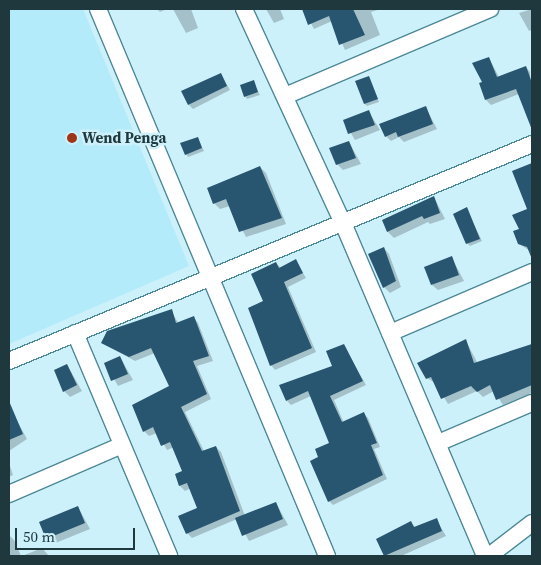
<!DOCTYPE html>
<style>
body{margin:0}
#map{position:relative;width:541px;height:565px;overflow:hidden;background:#cdf1fb;font-family:"Source Serif 4",serif}
div>[style]{position:absolute}
.built>*{inset:0;background:#b3ebfa}
.shadow>*{inset:0;background:#0003}
.building>*{inset:0;background:#28556f}
.roads{filter:drop-shadow(1px 0 #4e8998) drop-shadow(-1px 0 #4e8998) drop-shadow(0 1px #4e8998) drop-shadow(0 -1px #4e8998)}
.minor>*{height:16px;margin:-8px;padding:0 8px;transform-origin:8px;border-radius:8px;background:#fff}
.dots>*{width:14px;height:14px;translate:-50% -50%;box-sizing:border-box;border:2px solid #cdf1fb;border-radius:50%}
span{translate:-50% -50%;white-space:nowrap;text-align:center;line-height:1.15;-webkit-text-stroke:5px #cdf1fb;paint-order:stroke}
.poi-label{font-size:15px;color:#1f383e;font-weight:700}
.left{translate:0 -50%;text-align:left}
.frame{position:absolute;inset:0;border:10px solid #1f383e;pointer-events:none}
.scale{position:absolute;left:15px;top:528px;width:120px;height:22px;box-sizing:border-box;border:2px solid #1f383e;border-top:0;padding-left:6px;font-size:15px;line-height:18px;white-space:nowrap;color:#1f383e;-webkit-text-stroke:4px #cdf1fb;paint-order:stroke}
</style>
<div id="map">
<div class="built">
<i style="clip-path:polygon(9px 9px,83px 9px,189px 266px,9px 344px)"></i>
</div>
<div class="shadow">
<i style="clip-path:polygon(157px 9px,167px 9px,160px 12px)"></i>
<i style="clip-path:polygon(173px 9px,191px 9px,198px 28px,186px 33px)"></i>
<i style="clip-path:polygon(266px 9px,280px 9px,284px 19px,274px 23px)"></i>
<i style="clip-path:polygon(303px 9px,381px 9px,371px 12px,380px 35px,345px 50px,332px 21px,314px 29px)"></i>
<i style="clip-path:polygon(532px 9px,532px 30px,529px 31px,519px 13px)"></i>
<i style="clip-path:polygon(489px 58px,499px 77px,526px 67px,530px 72px,532px 120px,519px 94px,491px 105px,486px 100px,481px 84px,484px 83px)"></i>
<i style="clip-path:polygon(221px 74px,230px 90px,193px 109px,189px 105px)"></i>
<i style="clip-path:polygon(369px 77px,379px 102px,367px 106px,365px 104px)"></i>
<i style="clip-path:polygon(253px 82px,260px 95px,247px 99px,245px 96px)"></i>
<i style="clip-path:polygon(426px 108px,437px 129px,404px 142px,399px 137px,391px 141px,386px 136px)"></i>
<i style="clip-path:polygon(369px 112px,380px 130px,355px 140px,344px 121px)"></i>
<i style="clip-path:polygon(198px 138px,204px 151px,188px 157px,186px 154px)"></i>
<i style="clip-path:polygon(349px 142px,361px 164px,343px 170px,337px 164px)"></i>
<i style="clip-path:polygon(532px 164px,532px 252px,519px 244px,528px 209px,514px 172px)"></i>
<i style="clip-path:polygon(260px 167px,266px 173px,286px 224px,246px 237px,230px 206px,220px 209px,214px 203px)"></i>
<i style="clip-path:polygon(434px 197px,445px 219px,430px 224px,428px 222px,394px 238px,388px 232px,383px 221px)"></i>
<i style="clip-path:polygon(466px 208px,482px 241px,470px 246px,467px 243px)"></i>
<i style="clip-path:polygon(384px 248px,389px 254px,401px 287px,390px 293px,384px 287px)"></i>
<i style="clip-path:polygon(452px 258px,464px 281px,438px 290px,432px 285px)"></i>
<i style="clip-path:polygon(296px 261px,306px 278px,288px 287px,316px 352px,275px 370px,271px 365px,265px 302px,276px 263px,281px 268px)"></i>
<i style="clip-path:polygon(171px 311px,179px 324px,194px 318px,198px 323px,213px 361px,197px 366px,211px 399px,185px 412px,204px 451px,216px 447px,221px 452px,245px 516px,276px 503px,288px 525px,249px 541px,237px 519px,192px 538px,187px 533px,199px 508px,191px 488px,185px 491px,180px 486px,176px 475px,184px 472px,174px 447px,167px 450px,157px 433px,149px 436px,144px 431px,170px 387px,155px 353px,135px 361px,102px 343px)"></i>
<i style="clip-path:polygon(466px 341px,478px 364px,532px 344px,532px 393px,503px 405px,494px 391px,483px 397px,477px 391px,448px 404px,435px 383px,427px 378px)"></i>
<i style="clip-path:polygon(344px 346px,366px 385px,334px 400px,344px 423px,364px 414px,368px 418px,380px 447px,374px 449px,387px 479px,333px 505px,329px 501px,320px 458px,331px 443px,311px 396px,291px 405px,287px 401px,334px 367px)"></i>
<i style="clip-path:polygon(120px 357px,133px 380px,118px 386px,105px 363px)"></i>
<i style="clip-path:polygon(67px 365px,82px 391px,70px 397px,64px 391px)"></i>
<i style="clip-path:polygon(9px 406px,27px 439px,9px 451px)"></i>
<i style="clip-path:polygon(9px 463px,13px 475px,9px 477px)"></i>
<i style="clip-path:polygon(78px 507px,90px 529px,53px 544px,41px 523px)"></i>
<i style="clip-path:polygon(436px 519px,446px 536px,401px 556px,385px 556px,378px 539px,411px 523px,416px 528px)"></i>
<i style="clip-path:polygon(9px 535px,14px 540px,21px 556px,9px 556px)"></i>
<i style="clip-path:polygon(42px 548px,49px 556px,22px 556px)"></i>
</div>
<div class="building">
<i style="clip-path:polygon(302px 9px,353px 9px,365px 35px,339px 45px,329px 16px,308px 25px)"></i>
<i style="clip-path:polygon(489px 57px,497px 77px,526px 66px,532px 83px,532px 130px,516px 89px,485px 100px,479px 83px,482px 82px,472px 63px)"></i>
<i style="clip-path:polygon(221px 73px,227px 86px,188px 105px,181px 91px)"></i>
<i style="clip-path:polygon(369px 76px,378px 99px,364px 104px,355px 81px)"></i>
<i style="clip-path:polygon(254px 80px,258px 92px,244px 97px,240px 85px)"></i>
<i style="clip-path:polygon(426px 106px,433px 124px,398px 137px,396px 132px,385px 137px,379px 124px)"></i>
<i style="clip-path:polygon(369px 110px,375px 125px,348px 134px,343px 120px)"></i>
<i style="clip-path:polygon(198px 137px,202px 148px,185px 155px,180px 143px)"></i>
<i style="clip-path:polygon(349px 141px,356px 158px,336px 165px,329px 148px)"></i>
<i style="clip-path:polygon(532px 163px,532px 259px,527px 247px,518px 244px,513px 231px,519px 229px,512px 215px,527px 209px,512px 171px)"></i>
<i style="clip-path:polygon(260px 166px,282px 218px,239px 232px,226px 199px,213px 204px,207px 188px)"></i>
<i style="clip-path:polygon(434px 196px,440px 213px,424px 219px,422px 216px,387px 232px,382px 220px)"></i>
<i style="clip-path:polygon(467px 207px,480px 239px,466px 244px,453px 214px)"></i>
<i style="clip-path:polygon(384px 247px,396px 281px,383px 288px,368px 254px)"></i>
<i style="clip-path:polygon(452px 256px,459px 275px,431px 285px,424px 267px)"></i>
<i style="clip-path:polygon(296px 259px,303px 273px,284px 282px,312px 348px,270px 366px,248px 308px,263px 301px,251px 274px,276px 262px,279px 268px)"></i>
<i style="clip-path:polygon(172px 309px,176px 323px,194px 316px,209px 356px,193px 361px,207px 394px,181px 407px,202px 451px,216px 446px,240px 511px,186px 534px,178px 516px,197px 508px,187px 483px,179px 486px,175px 474px,182px 471px,170px 442px,161px 446px,153px 427px,143px 432px,132px 405px,169px 386px,151px 348px,129px 357px,101px 343px,107px 331px)"></i>
<i style="clip-path:polygon(466px 339px,474px 363px,532px 344px,532px 385px,496px 400px,490px 385px,477px 392px,471px 386px,441px 399px,431px 377px,426px 379px,417px 363px)"></i>
<i style="clip-path:polygon(344px 344px,363px 381px,330px 396px,342px 422px,364px 412px,377px 443px,371px 445px,383px 475px,328px 502px,310px 461px,318px 457px,315px 449px,329px 443px,308px 391px,286px 401px,279px 385px,332px 366px,326px 351px)"></i>
<i style="clip-path:polygon(120px 356px,128px 374px,111px 381px,104px 363px)"></i>
<i style="clip-path:polygon(67px 364px,77px 385px,63px 392px,54px 370px)"></i>
<i style="clip-path:polygon(9px 401px,23px 434px,9px 440px)"></i>
<i style="clip-path:polygon(276px 502px,283px 519px,242px 536px,235px 518px)"></i>
<i style="clip-path:polygon(78px 506px,85px 523px,46px 539px,39px 522px)"></i>
<i style="clip-path:polygon(437px 518px,442px 531px,384px 556px,376px 539px,411px 521px,414px 527px)"></i>
</div>
<div class="roads">
<div class="minor">
<i style="left:98px;top:9px;width:593px;rotate:67.28deg"></i>
<i style="left:244px;top:9px;width:236px;rotate:65.2deg"></i>
<i style="left:343px;top:223px;width:362px;rotate:66.9deg"></i>
<i style="left:285px;top:96px;width:223px;rotate:-23deg"></i>
<i style="left:75px;top:333px;width:242px;rotate:67.1deg"></i>
<i style="left:390px;top:333px;width:155px;rotate:-23.2deg"></i>
<i style="left:9px;top:361px;width:566px;rotate:-22.53deg"></i>
<i style="left:438px;top:443px;width:102px;rotate:-23.1deg"></i>
<i style="left:9px;top:494px;width:123px;rotate:-23.4deg"></i>
<i style="left:489px;top:556px;width:54px;rotate:-37.5deg"></i>
</div>
</div>
<div class="dots">
<i style="left:72px;top:138px;background:#9d3516"></i>
</div>
<div class="poi-label">
<span class="left" style="left:82px;top:138px">Wend Penga</span>
</div>
<div class="frame"></div>
<div class="scale">50 m</div>
</div>
